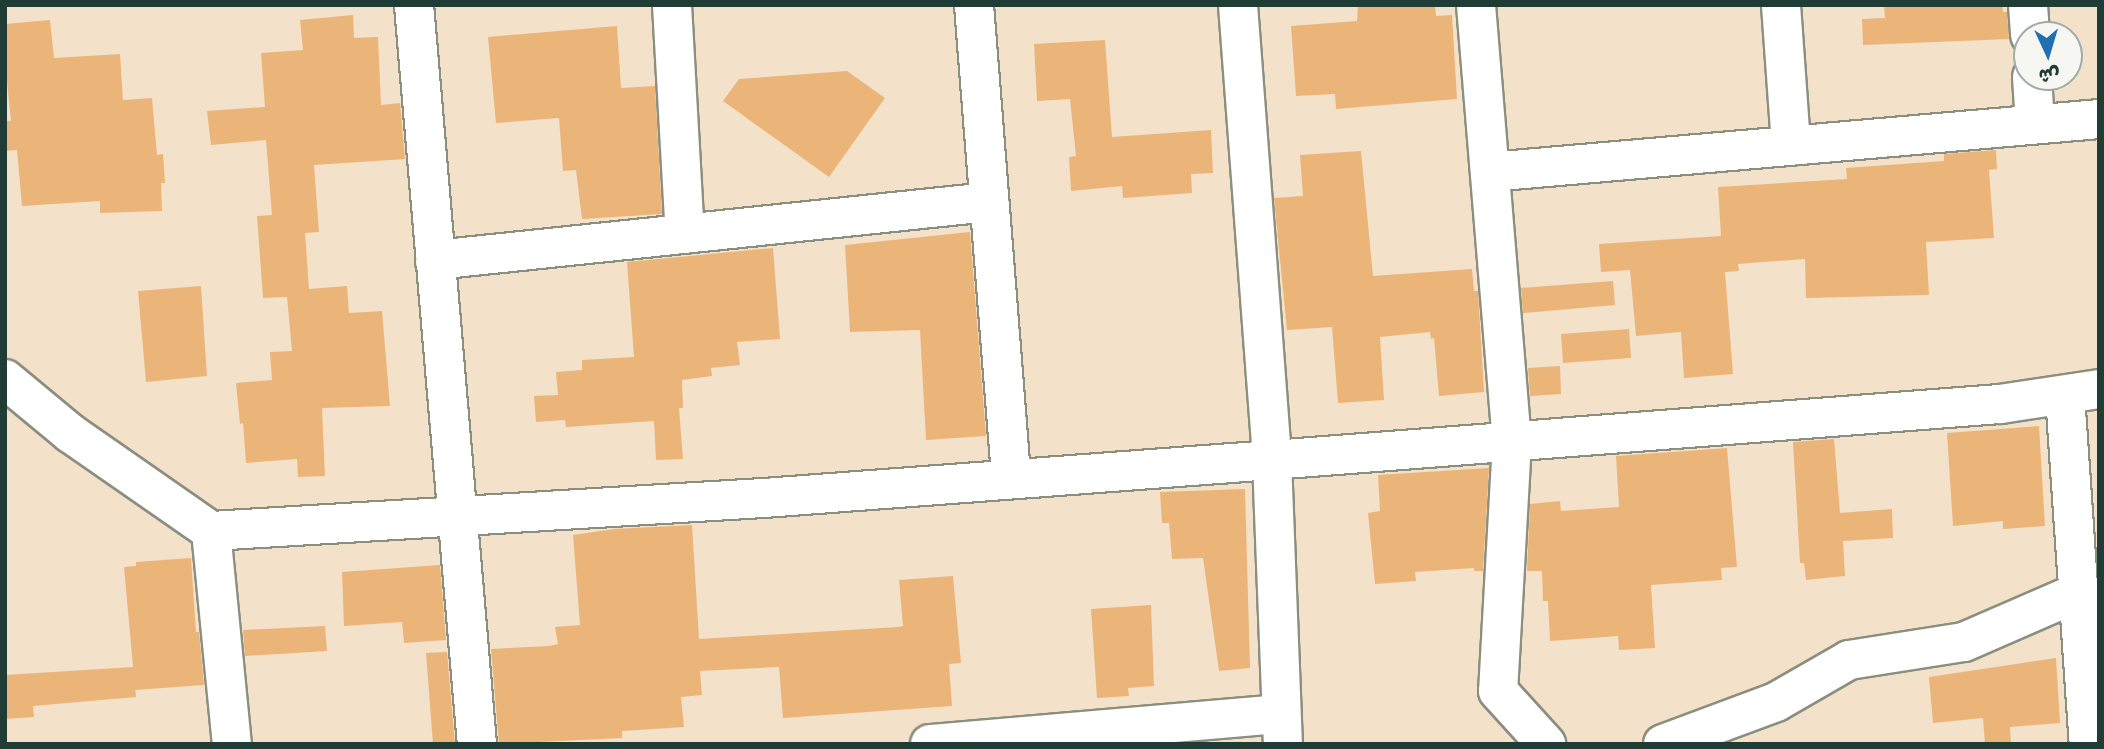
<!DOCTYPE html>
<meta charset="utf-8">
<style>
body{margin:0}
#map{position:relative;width:2104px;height:749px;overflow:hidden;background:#f4e1ca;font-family:"Shantell Sans","Playpen Sans Arabic",sans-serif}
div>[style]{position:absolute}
.building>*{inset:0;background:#ebb57a}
.roads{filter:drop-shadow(2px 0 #8a8f7f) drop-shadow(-2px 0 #8a8f7f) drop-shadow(0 2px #8a8f7f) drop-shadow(0 -2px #8a8f7f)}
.minor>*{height:38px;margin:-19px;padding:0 19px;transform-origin:19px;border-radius:19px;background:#fff}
span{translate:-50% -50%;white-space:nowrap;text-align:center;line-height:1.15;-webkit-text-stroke:5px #f6f6f2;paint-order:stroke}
.frame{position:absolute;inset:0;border:7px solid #1f3d34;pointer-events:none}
.north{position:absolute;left:2013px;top:21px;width:70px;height:70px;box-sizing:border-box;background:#f6f6f2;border:2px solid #a0aca6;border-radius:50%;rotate:176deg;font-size:19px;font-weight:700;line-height:28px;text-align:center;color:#1f3d34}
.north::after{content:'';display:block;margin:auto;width:24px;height:32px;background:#1f6fb2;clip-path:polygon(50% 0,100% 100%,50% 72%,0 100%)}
</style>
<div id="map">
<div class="building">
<i style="clip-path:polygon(1358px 5px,1435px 5px,1436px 16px,1452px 15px,1457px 99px,1336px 109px,1335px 94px,1296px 96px,1291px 26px,1357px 21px)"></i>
<i style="clip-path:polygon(1884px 5px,2002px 5px,2003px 12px,2007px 12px,2009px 39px,1863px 45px,1862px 19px,1885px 18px)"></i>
<i style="clip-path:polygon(353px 15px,354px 38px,378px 37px,381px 105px,400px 103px,405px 159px,314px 165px,319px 232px,305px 233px,309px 289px,347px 286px,349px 313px,382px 311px,390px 406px,322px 408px,325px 476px,298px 477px,297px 459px,246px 463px,243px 423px,240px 424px,236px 383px,272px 380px,270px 352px,292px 351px,287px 297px,263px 298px,257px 216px,272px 215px,266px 140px,211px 145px,207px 111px,265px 107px,261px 53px,303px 50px,300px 20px)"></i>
<i style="clip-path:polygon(50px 20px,54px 58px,120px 54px,123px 100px,152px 98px,157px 155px,163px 154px,165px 183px,161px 183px,162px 211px,100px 213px,100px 201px,22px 206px,17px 150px,5px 151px,5px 121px,11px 121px,5px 62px,5px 24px)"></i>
<i style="clip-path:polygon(617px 26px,621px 88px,655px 86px,662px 214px,582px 219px,576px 170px,563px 171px,559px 118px,496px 123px,488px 37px)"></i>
<i style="clip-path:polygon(1105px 40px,1112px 137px,1211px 130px,1213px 173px,1191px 174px,1192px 193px,1123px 198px,1122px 186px,1071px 191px,1069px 157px,1076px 156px,1070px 99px,1037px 101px,1034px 44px)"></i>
<i style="clip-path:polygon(847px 71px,885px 98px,829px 177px,723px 101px,739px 79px)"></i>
<i style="clip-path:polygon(1996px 150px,1997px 169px,1989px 170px,1994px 238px,1926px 242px,1929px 295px,1806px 298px,1805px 259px,1738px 264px,1739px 271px,1725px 272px,1733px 374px,1684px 378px,1681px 332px,1636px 336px,1630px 270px,1601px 272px,1599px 244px,1721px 236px,1718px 187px,1847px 179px,1846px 168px,1944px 161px,1944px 154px)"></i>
<i style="clip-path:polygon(1361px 151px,1373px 276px,1472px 269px,1474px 291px,1478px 291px,1484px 392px,1439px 396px,1434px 338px,1431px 339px,1430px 332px,1380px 337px,1384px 400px,1338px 403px,1332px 327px,1287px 330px,1274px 198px,1303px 196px,1300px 155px)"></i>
<i style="clip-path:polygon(970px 232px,986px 436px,926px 440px,920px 330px,850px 332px,845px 245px)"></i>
<i style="clip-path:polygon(773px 248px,780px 339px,737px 342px,740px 365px,711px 368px,712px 376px,682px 380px,683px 408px,679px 408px,683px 459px,656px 460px,654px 421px,566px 427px,565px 420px,536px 422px,534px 396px,558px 395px,556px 372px,582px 370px,582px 360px,634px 357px,627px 262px)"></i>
<i style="clip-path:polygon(1613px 281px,1615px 305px,1523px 313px,1521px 288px)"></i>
<i style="clip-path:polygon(201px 286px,207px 376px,146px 382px,138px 291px)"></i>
<i style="clip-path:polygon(1629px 329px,1631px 358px,1563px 363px,1561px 334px)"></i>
<i style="clip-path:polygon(1560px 366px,1561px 394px,1530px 396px,1528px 368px)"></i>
<i style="clip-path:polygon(2039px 426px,2045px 526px,2003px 529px,2003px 521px,1953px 526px,1947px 433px)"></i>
<i style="clip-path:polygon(1834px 439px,1840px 513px,1892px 509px,1893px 538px,1843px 541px,1845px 576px,1806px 580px,1804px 563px,1800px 563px,1793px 442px)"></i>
<i style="clip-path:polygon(1727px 448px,1737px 567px,1721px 568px,1722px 580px,1651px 585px,1655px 648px,1619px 650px,1618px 636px,1550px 641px,1548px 601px,1543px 601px,1542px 571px,1527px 571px,1530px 504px,1560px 501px,1561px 511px,1619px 507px,1616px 456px)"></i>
<i style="clip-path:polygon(1489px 468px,1483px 571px,1474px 571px,1474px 568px,1415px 572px,1416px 581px,1375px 584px,1368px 513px,1380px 511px,1378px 475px)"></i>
<i style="clip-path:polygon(1245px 489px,1250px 668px,1219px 671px,1203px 558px,1172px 559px,1169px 523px,1162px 523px,1160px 492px)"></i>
<i style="clip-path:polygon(692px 525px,699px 639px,898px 627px,903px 626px,899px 580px,953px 576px,961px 663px,949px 664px,952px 706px,783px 718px,779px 667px,700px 671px,702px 695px,681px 697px,684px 727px,622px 731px,622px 738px,499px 744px,491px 649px,549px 646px,558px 644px,555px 627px,580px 625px,573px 535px,614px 529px)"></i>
<i style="clip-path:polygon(191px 558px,196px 632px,199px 632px,204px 685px,135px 690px,135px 687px,136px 697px,33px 706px,34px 717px,5px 719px,5px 675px,133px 667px,124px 567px,136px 566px,136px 562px)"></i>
<i style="clip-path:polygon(440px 565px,446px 640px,404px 643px,402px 622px,344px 626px,342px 572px)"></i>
<i style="clip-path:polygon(1151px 605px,1154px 686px,1128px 688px,1129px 696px,1097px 698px,1091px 609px)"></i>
<i style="clip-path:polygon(325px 626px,327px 651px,245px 656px,243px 630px)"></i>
<i style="clip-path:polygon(447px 652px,455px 744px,433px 744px,426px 653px)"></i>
<i style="clip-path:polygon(2056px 658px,2060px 723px,2010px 727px,2011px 744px,1985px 744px,1983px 718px,1933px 723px,1929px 677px)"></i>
</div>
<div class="roads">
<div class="minor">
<i style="left:414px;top:5px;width:742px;rotate:85.13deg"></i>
<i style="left:672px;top:5px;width:229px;rotate:86.8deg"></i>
<i style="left:974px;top:5px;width:475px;rotate:85.5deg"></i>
<i style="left:1238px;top:5px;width:456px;rotate:85.7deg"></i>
<i style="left:1272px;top:460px;width:284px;rotate:87.8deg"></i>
<i style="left:1476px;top:5px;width:438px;rotate:85.3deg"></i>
<i style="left:1512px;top:442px;width:249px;rotate:93.2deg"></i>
<i style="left:1498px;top:691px;width:72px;rotate:47.8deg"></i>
<i style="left:1781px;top:5px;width:141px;rotate:85.9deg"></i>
<i style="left:2028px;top:5px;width:30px;rotate:86deg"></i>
<i style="left:2032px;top:77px;width:47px;rotate:86.3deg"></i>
<i style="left:1490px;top:172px;width:611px;rotate:-4.97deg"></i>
<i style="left:435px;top:260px;width:557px;rotate:-5.98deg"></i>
<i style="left:5px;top:379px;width:85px;rotate:39.7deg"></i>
<i style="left:70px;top:433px;width:172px;rotate:34.8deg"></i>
<i style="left:211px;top:531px;width:554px;rotate:-3.42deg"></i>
<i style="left:764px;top:498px;width:509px;rotate:-4.28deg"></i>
<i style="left:1272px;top:460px;width:730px;rotate:-4.4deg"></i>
<i style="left:2000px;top:404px;width:100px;rotate:-8.6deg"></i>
<i style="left:2065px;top:395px;width:350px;rotate:86.1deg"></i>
<i style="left:211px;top:531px;width:214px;rotate:84.4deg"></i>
<i style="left:930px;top:744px;width:351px;rotate:-4.9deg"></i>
<i style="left:1663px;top:744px;width:121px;rotate:-20.4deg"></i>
<i style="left:1776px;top:702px;width:84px;rotate:-29.9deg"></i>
<i style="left:1849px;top:660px;width:116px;rotate:-8.9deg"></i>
<i style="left:1964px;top:642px;width:125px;rotate:-23.5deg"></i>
</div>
</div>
<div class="frame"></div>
<div class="north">ش</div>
</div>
